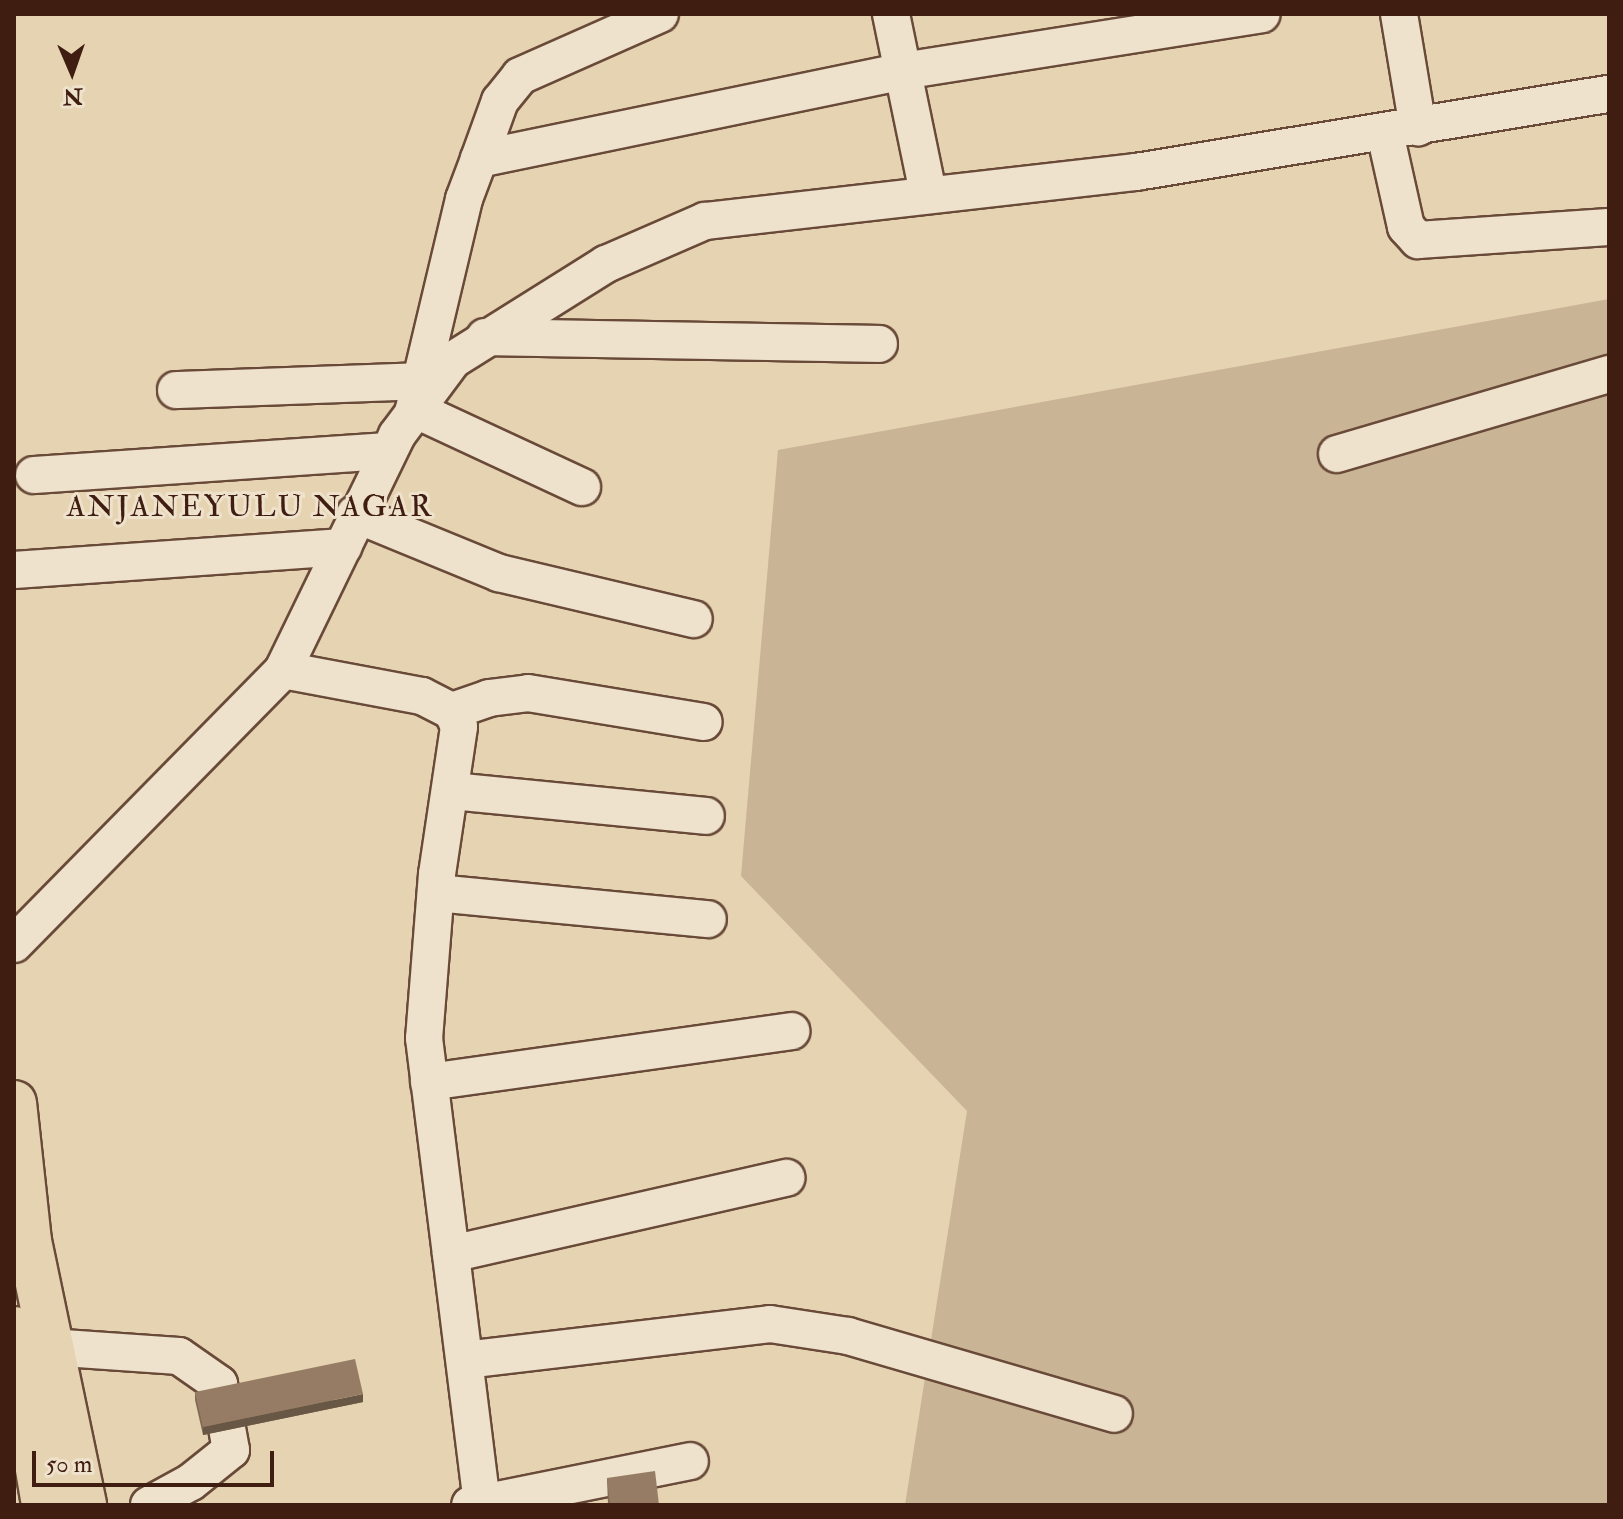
<!DOCTYPE html>
<style>
body{margin:0}
#map{position:relative;width:1623px;height:1519px;overflow:hidden;background:#e5d3b1;font-family:"IM FELL Double Pica",serif}
div>[style]{position:absolute}
.green>*{inset:0;background:#c9b496}
.roads{filter:drop-shadow(2px 0 #694a39) drop-shadow(-2px 0 #694a39) drop-shadow(0 2px #694a39) drop-shadow(0 -2px #694a39)}
.minor>*{height:36px;margin:-18px;padding:0 18px;transform-origin:18px;border-radius:18px;background:#eee2cc}
.major>*{height:44px;margin:-22px;padding:0 22px;transform-origin:22px;border-radius:22px;background:#e5d3b1}
.wall>*{inset:0;background:#816b56}
.shaded-wall>*{inset:0;background:#695746}
.building>*{inset:0;background:#967c64}
span{translate:-50% -50%;white-space:nowrap;text-align:center;line-height:1.15;-webkit-text-stroke:6px #eee2cc;paint-order:stroke}
.neighbourhood-label{font-size:30px;color:#401d11;letter-spacing:2px}
.frame{position:absolute;inset:0;border:16px solid #401d11;pointer-events:none}
.north{position:absolute;left:32px;top:32px;width:80px;height:80px;-webkit-text-stroke:6px #eee2cc;paint-order:stroke;rotate:178deg;font-size:22px;font-weight:700;line-height:32px;text-align:center;color:#401d11}
.north::after{content:'';display:block;margin:auto;width:28px;height:36px;background:#401d11;clip-path:polygon(50% 0,100% 100%,50% 72%,0 100%)}
.scale{position:absolute;left:32px;top:1451px;width:242px;height:36px;box-sizing:border-box;border:4px solid #401d11;border-top:0;padding-left:10px;font-size:24px;line-height:28px;white-space:nowrap;color:#401d11;-webkit-text-stroke:6px #eee2cc;paint-order:stroke}
</style>
<div id="map">
<div class="green">
<i style="clip-path:polygon(1609px 299px,1609px 1505px,905px 1505px,967px 1111px,741px 876px,778px 450px)"></i>
</div>
<div class="roads">
<div class="minor">
<i style="left:891px;top:14px;width:183px;rotate:78.3deg"></i>
<i style="left:1399px;top:14px;width:115px;rotate:80.5deg"></i>
<i style="left:1385px;top:133px;width:96px;rotate:77.4deg"></i>
<i style="left:1406px;top:227px;width:18px;rotate:47deg"></i>
<i style="left:1418px;top:240px;width:191px;rotate:-3.9deg"></i>
<i style="left:479px;top:159px;width:62px;rotate:-70.1deg"></i>
<i style="left:500px;top:101px;width:32px;rotate:-51deg"></i>
<i style="left:520px;top:76px;width:153px;rotate:-23.9deg"></i>
<i style="left:485px;top:337px;width:394px;rotate:1deg"></i>
<i style="left:176px;top:390px;width:244px;rotate:-2.1deg"></i>
<i style="left:1337px;top:454px;width:284px;rotate:-16.4deg"></i>
<i style="left:34px;top:475px;width:355px;rotate:-3.9deg"></i>
<i style="left:582px;top:487px;width:185px;rotate:-155.1deg"></i>
<i style="left:414px;top:409px;width:216px;rotate:-76.6deg"></i>
<i style="left:464px;top:199px;width:43px;rotate:-69.4deg"></i>
<i style="left:479px;top:159px;width:433px;rotate:-11.7deg"></i>
<i style="left:903px;top:71px;width:363px;rotate:-9deg"></i>
<i style="left:355px;top:514px;width:156px;rotate:22.3deg"></i>
<i style="left:499px;top:573px;width:200px;rotate:13.3deg"></i>
<i style="left:14px;top:570px;width:330px;rotate:-4deg"></i>
<i style="left:283px;top:670px;width:141px;rotate:10.6deg"></i>
<i style="left:422px;top:696px;width:34px;rotate:27deg"></i>
<i style="left:452px;top:711px;width:17px;rotate:66deg"></i>
<i style="left:459px;top:727px;width:149px;rotate:98.5deg"></i>
<i style="left:437px;top:874px;width:165px;rotate:94.5deg"></i>
<i style="left:424px;top:1038px;width:469px;rotate:82.9deg"></i>
<i style="left:482px;top:1503px;width:12px;rotate:171deg"></i>
<i style="left:452px;top:711px;width:39px;rotate:-19deg"></i>
<i style="left:489px;top:698px;width:39px;rotate:-7deg"></i>
<i style="left:528px;top:693px;width:178px;rotate:9.4deg"></i>
<i style="left:452px;top:791px;width:255px;rotate:5.6deg"></i>
<i style="left:436px;top:893px;width:273px;rotate:5.5deg"></i>
<i style="left:14px;top:944px;width:384px;rotate:-45.5deg"></i>
<i style="left:283px;top:670px;width:261px;rotate:-64.1deg"></i>
<i style="left:397px;top:435px;width:94px;rotate:-53.3deg"></i>
<i style="left:453px;top:360px;width:181px;rotate:-32.1deg"></i>
<i style="left:606px;top:264px;width:108px;rotate:-23.5deg"></i>
<i style="left:705px;top:221px;width:434px;rotate:-6.5deg"></i>
<i style="left:1136px;top:172px;width:479px;rotate:-9.4deg"></i>
<i style="left:429px;top:1082px;width:366px;rotate:-8deg"></i>
<i style="left:451px;top:1254px;width:344px;rotate:-12.8deg"></i>
<i style="left:49px;top:1347px;width:130px;rotate:4deg"></i>
<i style="left:179px;top:1356px;width:49px;rotate:35deg"></i>
<i style="left:219px;top:1384px;width:67px;rotate:79.7deg"></i>
<i style="left:231px;top:1450px;width:51px;rotate:141.3deg"></i>
<i style="left:191px;top:1482px;width:48px;rotate:151.3deg"></i>
<i style="left:465px;top:1360px;width:307px;rotate:-6.7deg"></i>
<i style="left:770px;top:1324px;width:79px;rotate:8.7deg"></i>
<i style="left:848px;top:1336px;width:277px;rotate:16.3deg"></i>
<i style="left:482px;top:1503px;width:212px;rotate:-11.4deg"></i>
</div>
<div class="major">
<i style="left:14px;top:1103px;width:139px;rotate:83.8deg"></i>
<i style="left:29px;top:1241px;width:270px;rotate:78.2deg"></i>
<i style="left:14px;top:1329px;width:179px;rotate:80.3deg"></i>
</div>
</div>
<div class="wall">
<i style="clip-path:polygon(195px 1392px,363px 1402px,203px 1435px,195px 1400px)"></i>
<i style="clip-path:polygon(607px 1478px,659px 1505px,608px 1505px)"></i>
</div>
<div class="shaded-wall">
<i style="clip-path:polygon(363px 1394px,363px 1402px,203px 1435px,203px 1427px)"></i>
</div>
<div class="building">
<i style="clip-path:polygon(355px 1359px,363px 1394px,203px 1427px,195px 1392px)"></i>
<i style="clip-path:polygon(655px 1471px,659px 1505px,610px 1505px,607px 1478px)"></i>
</div>
<div class="neighbourhood-label">
<span style="left:250px;top:507px">ANJANEYULU NAGAR</span>
</div>
<div class="frame"></div>
<div class="north">N</div>
<div class="scale">50 m</div>
</div>
